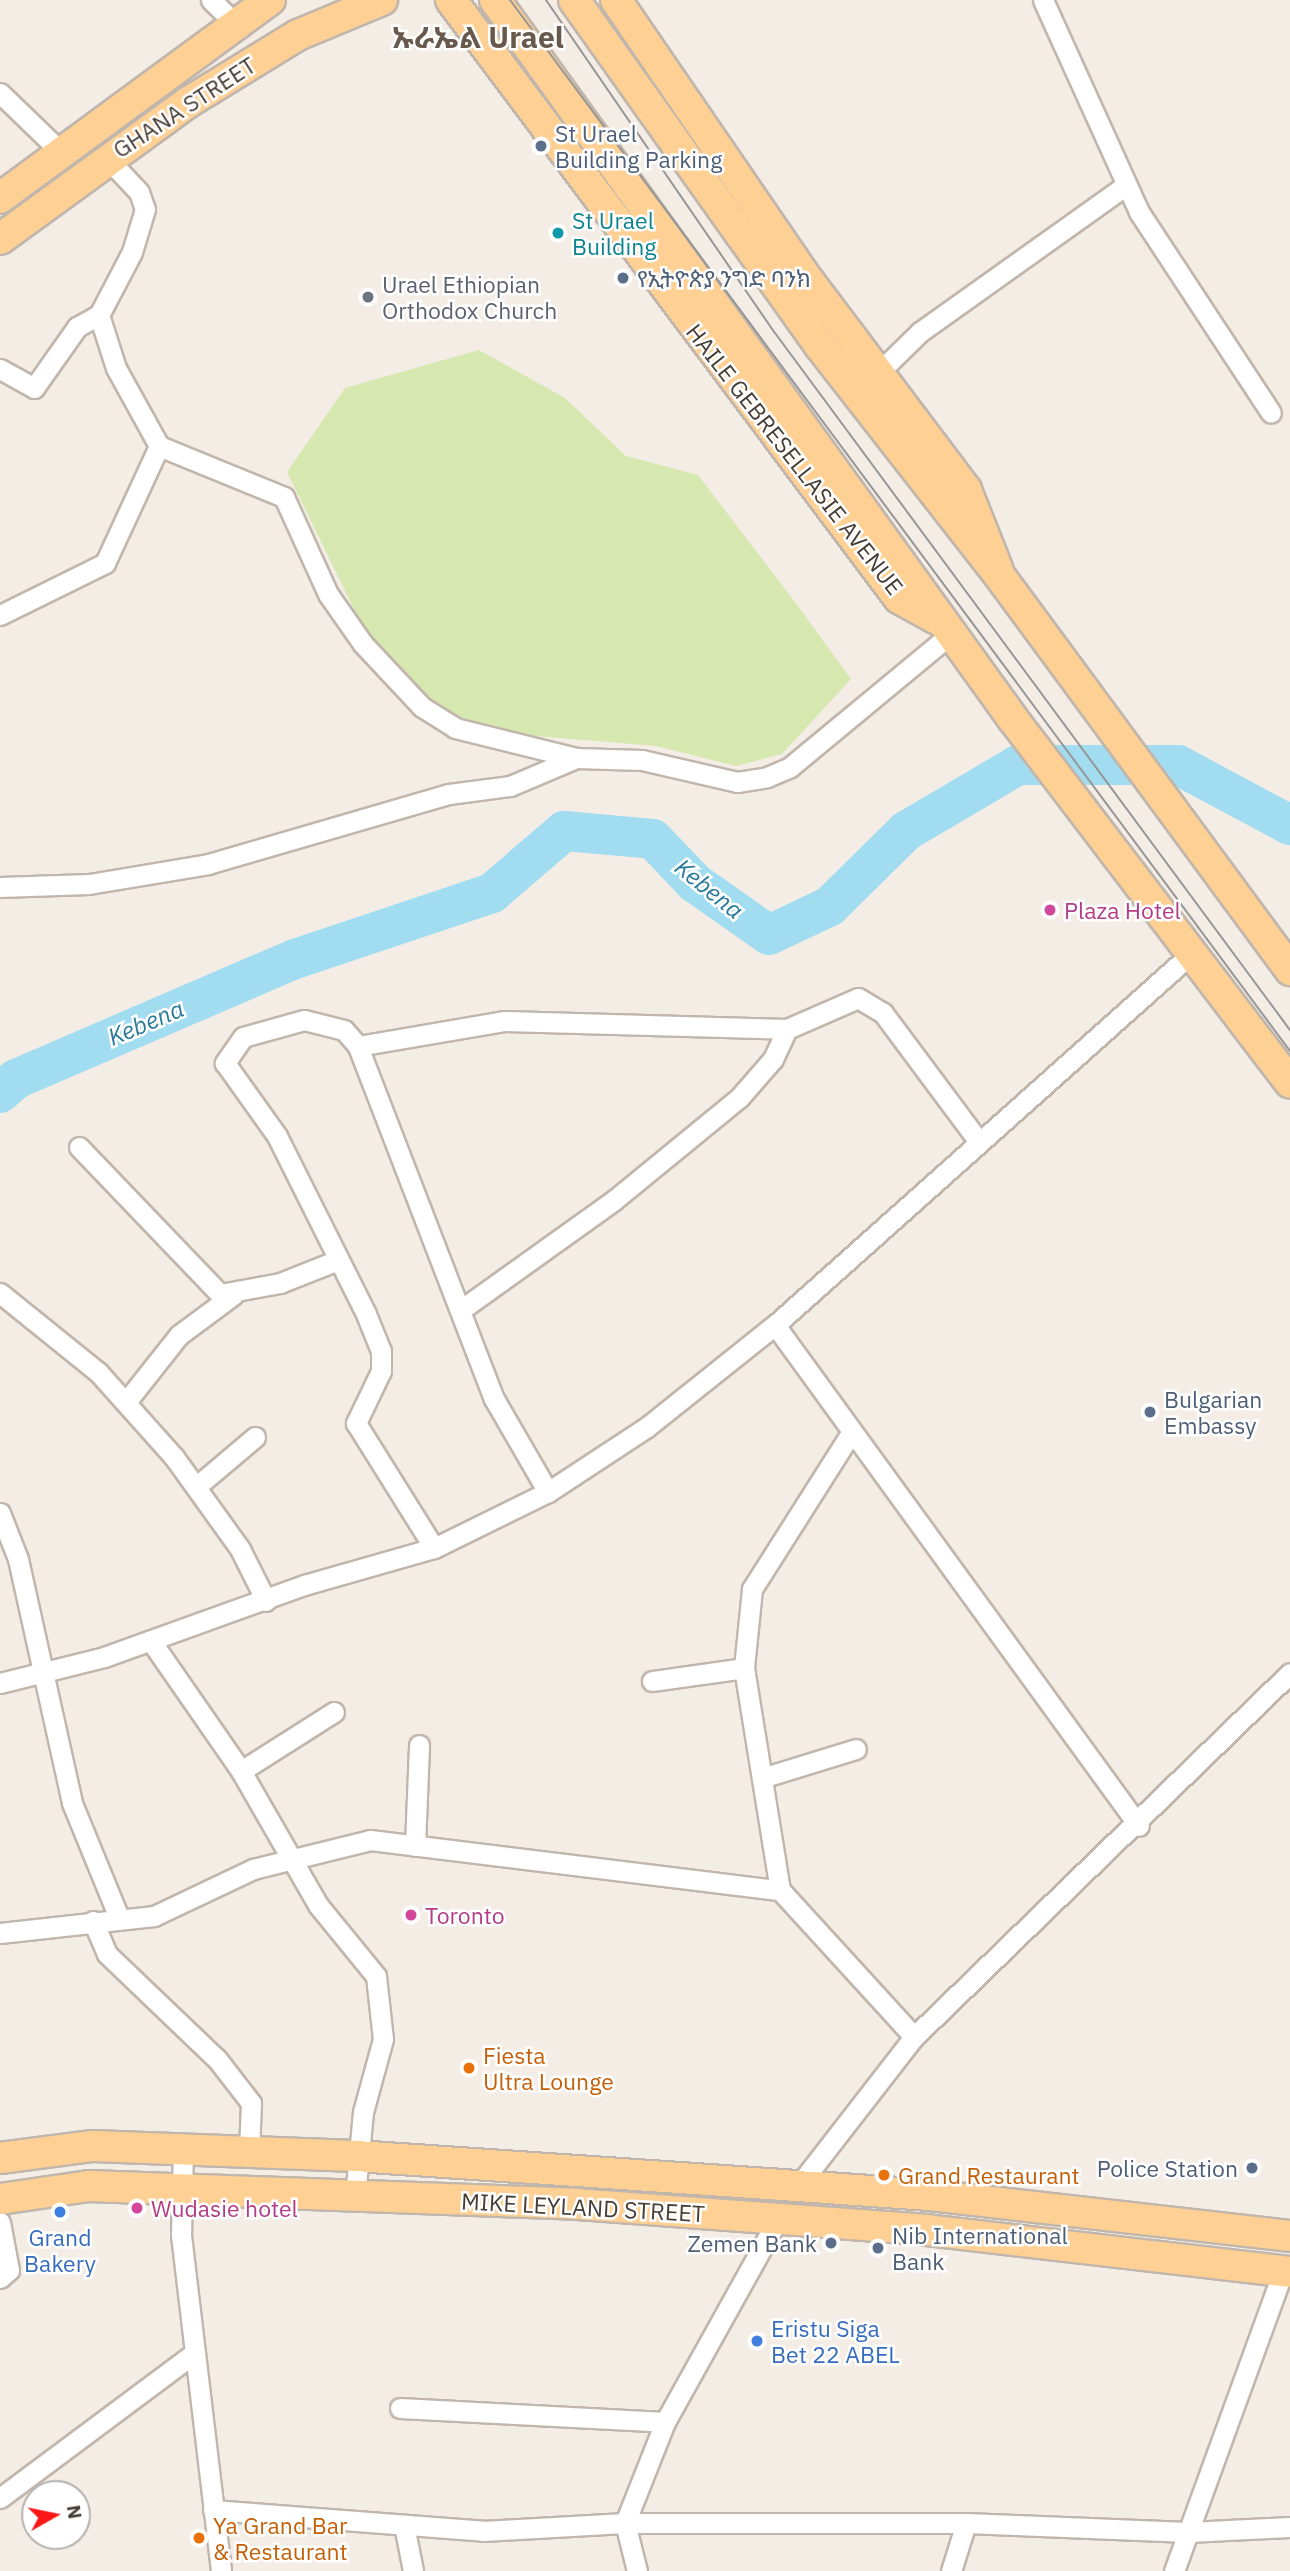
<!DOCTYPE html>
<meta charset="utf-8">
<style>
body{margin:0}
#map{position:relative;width:1290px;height:2571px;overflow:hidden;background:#f3ede6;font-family:"IBM Plex Sans","Noto Sans Ethiopic",sans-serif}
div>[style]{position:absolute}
.green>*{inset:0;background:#d6e8af}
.river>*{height:40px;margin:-20px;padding:0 20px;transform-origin:20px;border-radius:20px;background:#a2dcf0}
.roads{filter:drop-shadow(2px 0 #c1b6ac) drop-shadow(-2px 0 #c1b6ac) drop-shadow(0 2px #c1b6ac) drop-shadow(0 -2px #c1b6ac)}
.street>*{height:19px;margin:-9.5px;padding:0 9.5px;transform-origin:9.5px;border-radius:9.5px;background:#fff}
.primary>*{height:30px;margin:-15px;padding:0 15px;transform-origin:15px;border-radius:15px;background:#fed094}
.tram>*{height:2px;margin:-1px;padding:0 1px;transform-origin:1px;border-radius:1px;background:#969696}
.dots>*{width:19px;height:19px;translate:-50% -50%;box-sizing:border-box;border:4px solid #fff;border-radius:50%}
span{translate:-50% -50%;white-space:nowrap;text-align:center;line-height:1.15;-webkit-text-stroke:5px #fff;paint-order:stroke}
.street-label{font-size:23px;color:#463d35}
.service-label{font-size:23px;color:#4e5e75}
.left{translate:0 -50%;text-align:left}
.right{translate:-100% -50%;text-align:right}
.culture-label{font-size:23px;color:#0d838f}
.worship-label{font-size:23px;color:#5b616d}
.hotel-label{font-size:23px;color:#b23c85}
.food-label{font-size:23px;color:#c56008}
.shop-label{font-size:23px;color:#366cbe}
.water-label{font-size:24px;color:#2a7b9a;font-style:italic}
.district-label{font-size:30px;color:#69594d;font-weight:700}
.north{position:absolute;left:21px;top:2480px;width:70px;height:70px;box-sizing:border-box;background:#fff;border:2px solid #b5b1ae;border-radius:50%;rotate:81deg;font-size:19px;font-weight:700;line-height:28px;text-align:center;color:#463d35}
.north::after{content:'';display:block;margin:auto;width:24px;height:32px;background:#fa1716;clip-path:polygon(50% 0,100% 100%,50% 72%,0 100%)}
</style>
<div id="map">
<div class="green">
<i style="clip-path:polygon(479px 350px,565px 398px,626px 456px,698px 475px,798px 606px,851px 679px,782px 754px,736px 766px,656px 746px,498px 733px,430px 704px,370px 642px,287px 472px,345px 388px)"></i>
</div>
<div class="river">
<i style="left:0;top:1093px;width:21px;rotate:-41deg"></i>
<i style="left:16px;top:1079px;width:304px;rotate:-23.3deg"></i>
<i style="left:295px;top:959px;width:208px;rotate:-18.5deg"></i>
<i style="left:492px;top:893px;width:95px;rotate:-40.7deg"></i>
<i style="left:564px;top:831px;width:89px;rotate:5.1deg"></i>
<i style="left:653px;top:839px;width:61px;rotate:46.3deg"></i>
<i style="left:695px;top:883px;width:90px;rotate:35.1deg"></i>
<i style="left:769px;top:935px;width:68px;rotate:-25.4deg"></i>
<i style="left:830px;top:906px;width:107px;rotate:-44.6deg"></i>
<i style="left:906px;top:831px;width:130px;rotate:-30.5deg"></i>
<i style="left:1018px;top:765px;width:160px"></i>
<i style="left:1178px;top:765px;width:127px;rotate:28.2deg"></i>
</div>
<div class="roads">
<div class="street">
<i style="left:211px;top:0;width:40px;rotate:44deg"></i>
<i style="left:1043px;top:0;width:233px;rotate:65.6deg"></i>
<i style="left:1139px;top:212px;width:240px;rotate:56.7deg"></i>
<i style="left:0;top:93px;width:85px;rotate:44deg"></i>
<i style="left:106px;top:157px;width:48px;rotate:46.7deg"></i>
<i style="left:139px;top:192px;width:18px;rotate:71deg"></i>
<i style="left:145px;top:209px;width:45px;rotate:106.8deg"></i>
<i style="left:132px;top:252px;width:71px;rotate:117.6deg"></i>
<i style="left:99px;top:315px;width:56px;rotate:72.2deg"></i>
<i style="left:116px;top:368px;width:89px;rotate:61.1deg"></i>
<i style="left:159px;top:446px;width:135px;rotate:22.2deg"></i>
<i style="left:284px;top:497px;width:107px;rotate:65.6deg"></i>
<i style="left:328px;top:594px;width:61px;rotate:55deg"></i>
<i style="left:363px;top:644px;width:86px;rotate:46.9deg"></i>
<i style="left:422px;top:707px;width:39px;rotate:32deg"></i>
<i style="left:455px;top:728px;width:125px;rotate:13.9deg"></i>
<i style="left:576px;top:758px;width:66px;rotate:1.7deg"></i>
<i style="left:642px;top:760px;width:98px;rotate:13deg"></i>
<i style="left:737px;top:782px;width:30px;rotate:-9deg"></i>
<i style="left:767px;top:777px;width:25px;rotate:-23deg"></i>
<i style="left:790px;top:767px;width:209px;rotate:-39.6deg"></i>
<i style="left:0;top:369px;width:39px;rotate:29deg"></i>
<i style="left:34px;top:388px;width:75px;rotate:-54.8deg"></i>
<i style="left:77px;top:327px;width:25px;rotate:-29deg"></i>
<i style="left:876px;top:375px;width:62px;rotate:-44.3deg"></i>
<i style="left:920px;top:332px;width:252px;rotate:-35.5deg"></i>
<i style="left:0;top:615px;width:117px;rotate:-26.3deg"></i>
<i style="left:105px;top:563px;width:129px;rotate:-65.2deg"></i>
<i style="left:0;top:887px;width:89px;rotate:-1.9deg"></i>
<i style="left:89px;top:884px;width:121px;rotate:-9.5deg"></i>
<i style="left:208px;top:864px;width:251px;rotate:-16.2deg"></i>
<i style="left:449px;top:794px;width:62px;rotate:-7.5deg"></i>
<i style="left:510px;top:786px;width:72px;rotate:-23deg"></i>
<i style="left:358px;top:1046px;width:21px;rotate:-131deg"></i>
<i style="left:344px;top:1030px;width:41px;rotate:-166deg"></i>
<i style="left:304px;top:1020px;width:63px;rotate:164.4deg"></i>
<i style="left:243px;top:1037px;width:32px;rotate:125deg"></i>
<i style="left:225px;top:1063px;width:90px;rotate:54.5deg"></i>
<i style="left:277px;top:1136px;width:199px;rotate:63.4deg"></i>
<i style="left:366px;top:1314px;width:40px;rotate:68deg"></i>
<i style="left:381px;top:1351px;width:20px;rotate:90deg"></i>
<i style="left:381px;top:1371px;width:58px;rotate:115.7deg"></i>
<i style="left:356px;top:1423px;width:147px;rotate:58deg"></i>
<i style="left:79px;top:1147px;width:204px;rotate:46.2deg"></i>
<i style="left:220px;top:1294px;width:61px;rotate:-10.4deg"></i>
<i style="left:280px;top:1283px;width:62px;rotate:-21.6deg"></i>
<i style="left:0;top:1293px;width:126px;rotate:38.9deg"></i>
<i style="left:98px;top:1372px;width:114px;rotate:48.2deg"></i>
<i style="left:174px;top:1457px;width:113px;rotate:54.3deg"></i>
<i style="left:240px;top:1549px;width:58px;rotate:63.4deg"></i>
<i style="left:462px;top:1309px;width:186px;rotate:-35.6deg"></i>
<i style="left:613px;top:1201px;width:163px;rotate:-39.3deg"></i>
<i style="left:739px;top:1098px;width:52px;rotate:-48.9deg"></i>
<i style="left:773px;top:1059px;width:33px;rotate:-65deg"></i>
<i style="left:775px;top:1325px;width:619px;rotate:54deg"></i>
<i style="left:126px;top:1402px;width:85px;rotate:-51.7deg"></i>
<i style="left:179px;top:1335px;width:67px;rotate:-36.5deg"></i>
<i style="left:851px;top:1433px;width:185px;rotate:122.4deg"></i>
<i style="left:752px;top:1589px;width:79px;rotate:95.8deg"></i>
<i style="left:744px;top:1668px;width:225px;rotate:80.8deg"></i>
<i style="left:780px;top:1890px;width:199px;rotate:47.6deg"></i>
<i style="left:197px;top:1486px;width:76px;rotate:-40.2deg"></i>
<i style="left:548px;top:1492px;width:108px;rotate:-120.1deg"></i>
<i style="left:494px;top:1399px;width:378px;rotate:-111.1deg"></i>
<i style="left:358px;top:1046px;width:149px;rotate:-9.7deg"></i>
<i style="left:505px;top:1021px;width:282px;rotate:1.6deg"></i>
<i style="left:787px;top:1029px;width:77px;rotate:-23.6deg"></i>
<i style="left:858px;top:998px;width:29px;rotate:31deg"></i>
<i style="left:883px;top:1013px;width:161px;rotate:53.3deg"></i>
<i style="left:0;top:1513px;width:49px;rotate:68.6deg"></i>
<i style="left:18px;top:1559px;width:250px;rotate:77.5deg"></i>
<i style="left:72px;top:1803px;width:126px;rotate:67.7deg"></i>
<i style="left:151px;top:1641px;width:158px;rotate:55.3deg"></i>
<i style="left:241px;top:1771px;width:155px;rotate:60.1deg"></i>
<i style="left:318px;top:1905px;width:92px;rotate:50.8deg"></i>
<i style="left:376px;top:1976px;width:63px;rotate:83.7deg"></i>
<i style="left:383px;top:2039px;width:76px;rotate:105.3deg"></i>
<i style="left:363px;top:2112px;width:84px;rotate:95.4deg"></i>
<i style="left:652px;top:1681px;width:93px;rotate:-8deg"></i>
<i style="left:0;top:1683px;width:107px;rotate:-14deg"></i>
<i style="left:104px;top:1657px;width:213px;rotate:-19.8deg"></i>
<i style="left:304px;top:1585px;width:135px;rotate:-15.9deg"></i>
<i style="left:434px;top:1548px;width:127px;rotate:-26.2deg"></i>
<i style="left:548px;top:1492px;width:118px;rotate:-33.3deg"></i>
<i style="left:647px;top:1427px;width:164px;rotate:-38.6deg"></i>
<i style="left:775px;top:1325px;width:560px;rotate:-41.74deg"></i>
<i style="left:241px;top:1771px;width:110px;rotate:-32.4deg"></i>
<i style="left:765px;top:1777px;width:95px;rotate:-17.1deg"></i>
<i style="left:415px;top:1846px;width:101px;rotate:-87.7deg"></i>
<i style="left:93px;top:1921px;width:36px;rotate:67deg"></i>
<i style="left:107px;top:1954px;width:152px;rotate:43.7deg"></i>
<i style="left:217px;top:2059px;width:56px;rotate:52.3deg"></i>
<i style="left:251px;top:2103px;width:47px;rotate:92.4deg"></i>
<i style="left:0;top:1933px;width:155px;rotate:-6.3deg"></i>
<i style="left:154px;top:1916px;width:110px;rotate:-25.4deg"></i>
<i style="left:253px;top:1869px;width:121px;rotate:-13.9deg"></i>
<i style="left:370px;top:1840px;width:413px;rotate:7deg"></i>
<i style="left:183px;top:2148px;width:87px;rotate:91.3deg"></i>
<i style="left:181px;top:2235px;width:338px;rotate:83.2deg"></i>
<i style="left:799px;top:2185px;width:187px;rotate:-52.2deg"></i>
<i style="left:914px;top:2037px;width:523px;rotate:-44.07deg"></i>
<i style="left:0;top:2222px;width:49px;rotate:79.4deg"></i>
<i style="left:9px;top:2270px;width:12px;rotate:138deg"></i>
<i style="left:400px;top:2408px;width:265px;rotate:3deg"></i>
<i style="left:0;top:2498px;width:239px;rotate:-36.7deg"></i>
<i style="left:213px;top:2510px;width:271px;rotate:4.4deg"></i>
<i style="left:483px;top:2531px;width:142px;rotate:-3.2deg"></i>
<i style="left:625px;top:2523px;width:341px"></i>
<i style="left:966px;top:2523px;width:222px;rotate:2.3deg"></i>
<i style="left:1188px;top:2532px;width:102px;rotate:-2.8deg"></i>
<i style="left:404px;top:2525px;width:47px;rotate:78.9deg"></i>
<i style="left:637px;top:2571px;width:49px;rotate:-104deg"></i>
<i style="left:625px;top:2523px;width:109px;rotate:-68.4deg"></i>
<i style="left:665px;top:2422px;width:232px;rotate:-60.9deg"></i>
<i style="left:951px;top:2571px;width:50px;rotate:-72.6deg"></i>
<i style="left:1174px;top:2571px;width:319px;rotate:-70deg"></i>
</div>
<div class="primary">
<i style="left:451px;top:0;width:747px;rotate:53.16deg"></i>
<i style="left:899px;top:598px;width:43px;rotate:28.9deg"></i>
<i style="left:495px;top:0;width:886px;rotate:54.23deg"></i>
<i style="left:1013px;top:719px;width:457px;rotate:52.7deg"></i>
<i style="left:574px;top:0;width:425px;rotate:54.6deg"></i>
<i style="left:820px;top:346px;width:291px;rotate:52deg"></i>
<i style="left:999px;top:575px;width:491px;rotate:53.6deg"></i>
<i style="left:616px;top:0;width:330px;rotate:55.6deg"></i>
<i style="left:802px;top:272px;width:273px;rotate:53deg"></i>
<i style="left:966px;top:490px;width:84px;rotate:68.3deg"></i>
<i style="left:0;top:198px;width:335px;rotate:-36.3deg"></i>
<i style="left:0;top:239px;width:231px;rotate:-36deg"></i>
<i style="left:187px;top:103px;width:130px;rotate:-31.5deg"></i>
<i style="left:298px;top:35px;width:91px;rotate:-22.6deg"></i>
<i style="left:0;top:2158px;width:94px;rotate:-7.4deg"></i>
<i style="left:93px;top:2146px;width:263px;rotate:2.2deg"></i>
<i style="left:356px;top:2156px;width:575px;rotate:3.89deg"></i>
<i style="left:930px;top:2195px;width:362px;rotate:6.5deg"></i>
<i style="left:0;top:2199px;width:90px;rotate:-8.3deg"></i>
<i style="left:89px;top:2186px;width:487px;rotate:2.1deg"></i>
<i style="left:576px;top:2204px;width:352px;rotate:4.2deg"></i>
<i style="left:927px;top:2230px;width:365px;rotate:6.6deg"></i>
</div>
</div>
<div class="tram">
<i style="left:510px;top:0;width:1309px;rotate:53.42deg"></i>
<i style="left:546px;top:0;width:404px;rotate:55.5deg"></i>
<i style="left:775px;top:333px;width:867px;rotate:53.54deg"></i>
</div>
<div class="dots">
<i style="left:541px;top:146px;background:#5c6f8a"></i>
<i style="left:558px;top:233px;background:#0f9aa8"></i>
<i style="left:623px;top:278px;background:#5c6f8a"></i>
<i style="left:368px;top:297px;background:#6b7280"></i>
<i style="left:1050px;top:910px;background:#d1479c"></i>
<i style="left:1150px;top:1412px;background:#5c6f8a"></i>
<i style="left:411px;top:1915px;background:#d1479c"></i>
<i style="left:469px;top:2068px;background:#e8710a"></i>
<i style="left:1252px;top:2168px;background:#5c6f8a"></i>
<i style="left:884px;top:2175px;background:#e8710a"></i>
<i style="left:137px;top:2208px;background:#d1479c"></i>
<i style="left:60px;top:2212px;background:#3f7fe0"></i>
<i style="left:831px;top:2243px;background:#5c6f8a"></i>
<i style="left:878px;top:2248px;background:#5c6f8a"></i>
<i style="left:757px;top:2341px;background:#3f7fe0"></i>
<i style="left:199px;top:2538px;background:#e8710a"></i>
</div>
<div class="street-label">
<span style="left:184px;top:107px;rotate:-33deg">GHANA STREET</span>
<span style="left:795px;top:459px;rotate:52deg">HAILE GEBRESELLASIE AVENUE</span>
<span style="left:583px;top:2207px;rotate:3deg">MIKE LEYLAND STREET</span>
</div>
<div class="service-label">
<span class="left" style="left:555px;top:146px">St Urael<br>Building Parking</span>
<span class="left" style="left:637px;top:278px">የኢትዮጵያ ንግድ ባንክ</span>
<span class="left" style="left:1164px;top:1412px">Bulgarian<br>Embassy</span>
<span class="right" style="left:1238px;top:2168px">Police Station</span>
<span class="left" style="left:892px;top:2248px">Nib International<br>Bank</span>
<span class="right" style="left:817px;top:2243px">Zemen Bank</span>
</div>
<div class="culture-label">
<span class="left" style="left:572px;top:233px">St Urael<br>Building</span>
</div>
<div class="worship-label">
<span class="left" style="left:382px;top:297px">Urael Ethiopian<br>Orthodox Church</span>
</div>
<div class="hotel-label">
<span class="left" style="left:1064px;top:910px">Plaza Hotel</span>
<span class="left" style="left:425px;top:1915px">Toronto</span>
<span class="left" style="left:151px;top:2208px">Wudasie hotel</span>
</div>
<div class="food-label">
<span class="left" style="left:483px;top:2068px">Fiesta<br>Ultra Lounge</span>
<span class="left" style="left:898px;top:2175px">Grand Restaurant</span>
<span class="left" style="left:213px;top:2538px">Ya Grand Bar<br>&amp; Restaurant</span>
</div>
<div class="shop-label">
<span style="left:60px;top:2250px">Grand<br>Bakery</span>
<span class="left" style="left:771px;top:2341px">Eristu Siga<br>Bet 22 ABEL</span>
</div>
<div class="water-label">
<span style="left:709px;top:889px;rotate:39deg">Kebena</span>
<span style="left:146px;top:1023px;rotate:-23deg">Kebena</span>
</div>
<div class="district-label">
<span style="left:478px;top:37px">ኡራኤል Urael</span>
</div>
<div class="north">N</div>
</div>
